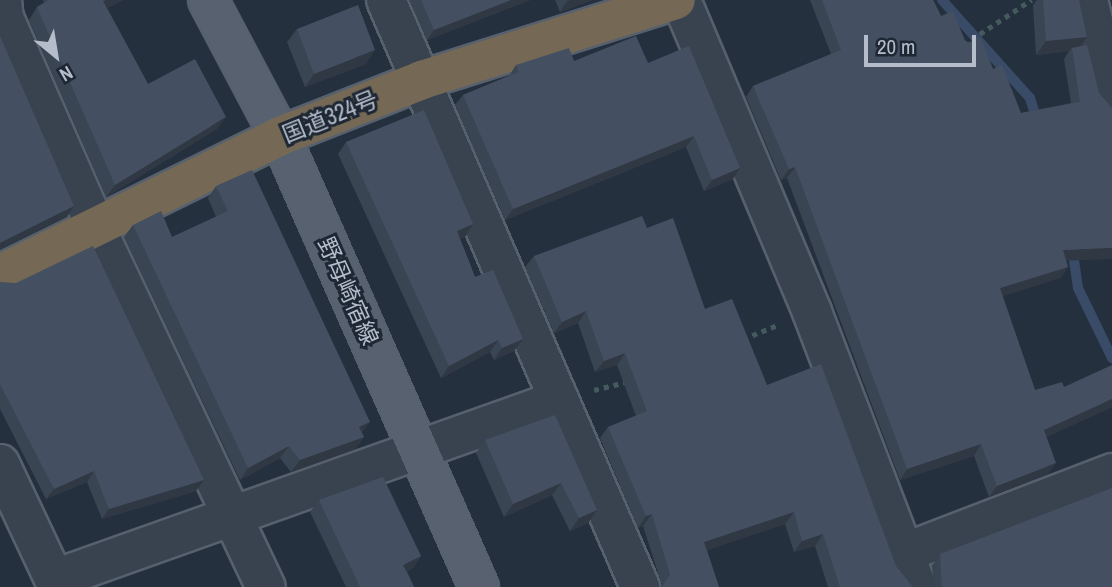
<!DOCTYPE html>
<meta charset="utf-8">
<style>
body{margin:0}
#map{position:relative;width:1112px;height:587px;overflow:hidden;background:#25303f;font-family:"Archivo Narrow","Noto Sans JP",sans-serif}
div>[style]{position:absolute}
.stream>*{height:10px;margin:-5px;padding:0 5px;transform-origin:5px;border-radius:5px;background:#394b67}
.path>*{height:4.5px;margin-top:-2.25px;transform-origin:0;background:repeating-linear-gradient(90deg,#455a5d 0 5px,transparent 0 10px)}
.roads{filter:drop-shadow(2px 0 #57606d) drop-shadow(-2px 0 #57606d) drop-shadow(0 2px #57606d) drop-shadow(0 -2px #57606d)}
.minor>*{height:38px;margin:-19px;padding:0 19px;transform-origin:19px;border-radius:19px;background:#39424f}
.major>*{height:38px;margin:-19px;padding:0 19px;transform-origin:19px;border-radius:19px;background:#57616f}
.highway>*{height:38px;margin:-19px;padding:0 19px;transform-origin:19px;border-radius:19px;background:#756956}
.wall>*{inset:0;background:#3a4553}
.shaded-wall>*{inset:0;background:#303844}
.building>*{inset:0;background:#445061}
span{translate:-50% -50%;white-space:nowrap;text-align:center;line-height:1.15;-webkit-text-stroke:6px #1e2734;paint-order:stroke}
.street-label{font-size:23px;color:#b5bdca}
.north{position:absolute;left:21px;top:21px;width:70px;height:70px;-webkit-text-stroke:5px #1e2734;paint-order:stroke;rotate:150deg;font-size:19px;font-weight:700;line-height:28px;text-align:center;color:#b5bdca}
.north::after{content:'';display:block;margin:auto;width:24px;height:32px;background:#b5bdca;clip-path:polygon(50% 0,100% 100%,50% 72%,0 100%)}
.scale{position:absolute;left:864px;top:35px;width:112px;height:32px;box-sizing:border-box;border:4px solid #b5bdca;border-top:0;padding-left:9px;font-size:21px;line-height:24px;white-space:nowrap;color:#b5bdca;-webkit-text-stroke:5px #1e2734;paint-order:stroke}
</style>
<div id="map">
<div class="stream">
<i style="left:942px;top:0;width:132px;rotate:48.1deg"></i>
<i style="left:1030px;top:98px;width:27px;rotate:73deg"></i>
<i style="left:1072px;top:247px;width:41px;rotate:81.7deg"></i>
<i style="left:1078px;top:288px;width:78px;rotate:64.1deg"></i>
</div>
<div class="path">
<i style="left:963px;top:45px;width:82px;rotate:-33.5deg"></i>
<i style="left:743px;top:339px;width:37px;rotate:-22deg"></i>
<i style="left:594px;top:390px;width:33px;rotate:-14deg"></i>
</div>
<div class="roads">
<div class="minor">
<i style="left:2px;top:0;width:18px;rotate:84deg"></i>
<i style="left:4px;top:18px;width:229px;rotate:66.3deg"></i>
<i style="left:96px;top:228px;width:397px;rotate:64.7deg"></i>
<i style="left:386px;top:0;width:640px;rotate:66.6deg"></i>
<i style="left:681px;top:0;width:338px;rotate:67.2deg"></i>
<i style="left:812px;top:312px;width:294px;rotate:69.1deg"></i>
<i style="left:1088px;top:0;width:101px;rotate:76.2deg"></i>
<i style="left:0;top:464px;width:136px;rotate:64.8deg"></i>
<i style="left:904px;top:553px;width:223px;rotate:-21deg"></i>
<i style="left:55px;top:579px;width:535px;rotate:-19.55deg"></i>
</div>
<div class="major">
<i style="left:208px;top:0;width:154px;rotate:62.1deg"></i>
<i style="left:280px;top:136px;width:493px;rotate:66.2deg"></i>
</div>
<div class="highway">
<i style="left:0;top:274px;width:312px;rotate:-26.2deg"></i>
<i style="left:280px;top:136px;width:153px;rotate:-21.5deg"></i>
<i style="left:422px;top:80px;width:266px;rotate:-17.5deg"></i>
</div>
</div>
<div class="wall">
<i style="clip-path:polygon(43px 0,123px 0,107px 8px,148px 84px,217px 129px,106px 197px,29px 20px,37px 7px,44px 3px)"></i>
<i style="clip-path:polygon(409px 0,530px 0,427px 40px)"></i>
<i style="clip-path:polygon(555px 0,593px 0,560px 12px)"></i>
<i style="clip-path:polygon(810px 0,933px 0,941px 16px,966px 43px,993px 69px,1021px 113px,1071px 103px,1064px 59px,1069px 51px,1036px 55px,1033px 5px,1037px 0,1079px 0,1087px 37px,1081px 46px,1087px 45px,1066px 261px,1068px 267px,1060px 278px,1002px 296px,1035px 390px,1064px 387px,1112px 407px,1046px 437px,1048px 474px,989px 497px,974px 456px,900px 480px,787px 178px,781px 180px,746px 97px,753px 86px,831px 54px)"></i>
<i style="clip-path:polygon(297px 29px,366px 64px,305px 87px,287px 42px)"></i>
<i style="clip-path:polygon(574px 61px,648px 63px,733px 179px,704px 191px,686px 147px,505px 220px,455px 105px,463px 95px,509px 76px,516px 65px)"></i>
<i style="clip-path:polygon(346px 142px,473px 224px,465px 237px,460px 239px,475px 277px,523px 339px,514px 351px,494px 360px,490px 352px,441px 378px,338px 154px)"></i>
<i style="clip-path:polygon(216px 186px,362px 433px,364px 437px,355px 449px,291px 472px,280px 458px,240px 480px,124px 237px,133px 225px,172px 237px,216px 217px,208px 198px)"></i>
<i style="clip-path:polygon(647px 228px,705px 309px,767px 385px,896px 566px,913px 587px,828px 587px,815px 546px,794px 552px,785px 524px,707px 550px,719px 587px,661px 587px,662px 585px,643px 526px,638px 528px,600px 438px,608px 427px,636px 416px,617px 365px,595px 372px,578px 323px,554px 333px,525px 267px,534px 256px)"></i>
<i style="clip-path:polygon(0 282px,196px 491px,102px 519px,87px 482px,46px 499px,0 409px)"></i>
<i style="clip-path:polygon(555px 415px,597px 510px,588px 523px,570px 531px,552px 495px,504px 517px,476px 453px,485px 440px)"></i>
<i style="clip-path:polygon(319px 500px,421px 556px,413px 568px,407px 571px,414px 587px,346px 587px,310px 512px)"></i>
<i style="clip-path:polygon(940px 554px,1112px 587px,934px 587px,932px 566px)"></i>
</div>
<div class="shaded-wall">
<i style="clip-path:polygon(106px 0,123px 0,94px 14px,103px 1px)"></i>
<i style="clip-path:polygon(511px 0,530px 0,427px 40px,434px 30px)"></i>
<i style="clip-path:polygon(571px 0,593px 0,560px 12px,567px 1px)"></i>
<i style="clip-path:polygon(1087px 37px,1078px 50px,1072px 48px,1069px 51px,1036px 55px,1046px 41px)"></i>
<i style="clip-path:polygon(375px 50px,366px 64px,305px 87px,314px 74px)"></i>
<i style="clip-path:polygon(226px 117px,217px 129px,106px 197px,115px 185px)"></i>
<i style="clip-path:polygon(694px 136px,686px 147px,505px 220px,513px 209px)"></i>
<i style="clip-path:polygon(795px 167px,787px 178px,781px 180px,789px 169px)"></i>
<i style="clip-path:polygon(740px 168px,733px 179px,704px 191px,712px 180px)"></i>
<i style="clip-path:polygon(74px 206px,67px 217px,0 250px,0 243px)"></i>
<i style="clip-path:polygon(473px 224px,465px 237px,449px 243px,457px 231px)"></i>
<i style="clip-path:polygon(1112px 248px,1112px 259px,1055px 261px,1063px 250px)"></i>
<i style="clip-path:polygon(1068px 267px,1060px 278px,992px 299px,1000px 288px)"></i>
<i style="clip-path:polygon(586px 311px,578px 323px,554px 333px,562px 322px)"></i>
<i style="clip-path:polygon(523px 339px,514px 351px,494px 360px,502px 348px)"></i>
<i style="clip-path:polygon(498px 340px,490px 352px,441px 378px,449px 366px)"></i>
<i style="clip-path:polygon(625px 353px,617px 365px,595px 372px,604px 361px)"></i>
<i style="clip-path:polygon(1112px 399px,1112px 407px,1036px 442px,1044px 430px)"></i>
<i style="clip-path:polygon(370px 422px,361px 434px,359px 427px)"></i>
<i style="clip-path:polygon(364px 437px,355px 449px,291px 472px,300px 460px)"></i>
<i style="clip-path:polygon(981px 444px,974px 456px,900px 480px,907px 469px)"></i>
<i style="clip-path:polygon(289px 446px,280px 458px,240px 480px,248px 468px)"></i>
<i style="clip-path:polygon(1056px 463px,1048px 474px,989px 497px,997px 486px)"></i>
<i style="clip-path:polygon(94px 471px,87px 482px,46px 499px,54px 489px)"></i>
<i style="clip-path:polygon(204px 480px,196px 491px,102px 519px,109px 509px)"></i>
<i style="clip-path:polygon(561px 483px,552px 495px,504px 517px,513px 504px)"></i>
<i style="clip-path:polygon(597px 510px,588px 523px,570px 531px,579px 518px)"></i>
<i style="clip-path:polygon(794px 512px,785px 524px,696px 554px,704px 542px)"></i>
<i style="clip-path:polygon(652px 514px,643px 526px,638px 528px,646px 516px)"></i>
<i style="clip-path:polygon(823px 534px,815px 546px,794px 552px,802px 541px)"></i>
<i style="clip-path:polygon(421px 556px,413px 568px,395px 577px,403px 565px)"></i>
</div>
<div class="building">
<i style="clip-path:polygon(49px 0,106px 0,103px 1px,148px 84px,195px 59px,226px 117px,115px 185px,37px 7px)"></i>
<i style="clip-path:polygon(421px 0,511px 0,434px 30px)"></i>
<i style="clip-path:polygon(822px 0,933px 0,941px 16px,953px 11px,966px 43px,981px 38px,993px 69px,1002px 65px,1021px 113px,1080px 102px,1072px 48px,1087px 45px,1099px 93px,1112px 108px,1112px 248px,1063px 250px,1068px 267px,1000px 288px,1035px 390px,1062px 382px,1064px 387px,1112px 365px,1112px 399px,1044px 430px,1056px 463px,997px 486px,981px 444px,907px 469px,795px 167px,789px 169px,753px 86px,841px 50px)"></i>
<i style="clip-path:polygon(1043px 0,1079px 0,1087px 37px,1046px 41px)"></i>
<i style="clip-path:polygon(358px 5px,375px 50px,314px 74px,297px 29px)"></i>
<i style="clip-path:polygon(0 36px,74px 206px,0 243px)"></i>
<i style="clip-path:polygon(636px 36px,648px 63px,689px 46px,740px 168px,712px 180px,694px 136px,513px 209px,463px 95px,518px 72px,516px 65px,569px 48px,574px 61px)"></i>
<i style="clip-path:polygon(424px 110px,473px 224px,457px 231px,475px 277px,493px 270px,523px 339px,502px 348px,498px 340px,449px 366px,346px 142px)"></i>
<i style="clip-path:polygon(252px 170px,370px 422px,359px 427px,364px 437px,300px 460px,289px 446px,248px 468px,133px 225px,161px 211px,172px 237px,228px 211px,216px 186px)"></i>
<i style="clip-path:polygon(642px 216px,647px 228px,673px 218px,705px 309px,732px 299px,767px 385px,821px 364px,896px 566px,913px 587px,840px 587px,823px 534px,802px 541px,794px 512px,704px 542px,719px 587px,662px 587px,670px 574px,652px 514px,646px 516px,608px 427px,647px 411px,625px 353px,604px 361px,586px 311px,562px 322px,534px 256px)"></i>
<i style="clip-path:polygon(93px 246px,204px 480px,109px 509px,94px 471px,54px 489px,0 384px,0 282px,16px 283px)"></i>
<i style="clip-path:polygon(555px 415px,597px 510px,579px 518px,561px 483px,513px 504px,485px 440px)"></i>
<i style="clip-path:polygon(383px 477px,421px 556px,403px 565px,414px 587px,360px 587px,319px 500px)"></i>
<i style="clip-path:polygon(1112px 488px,1112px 587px,942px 587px,940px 554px)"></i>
</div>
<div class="street-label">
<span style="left:330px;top:117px;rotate:-22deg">国道324号</span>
<span style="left:348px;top:291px;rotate:66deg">野母崎宿線</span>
</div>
<div class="north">N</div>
<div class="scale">20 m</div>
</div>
